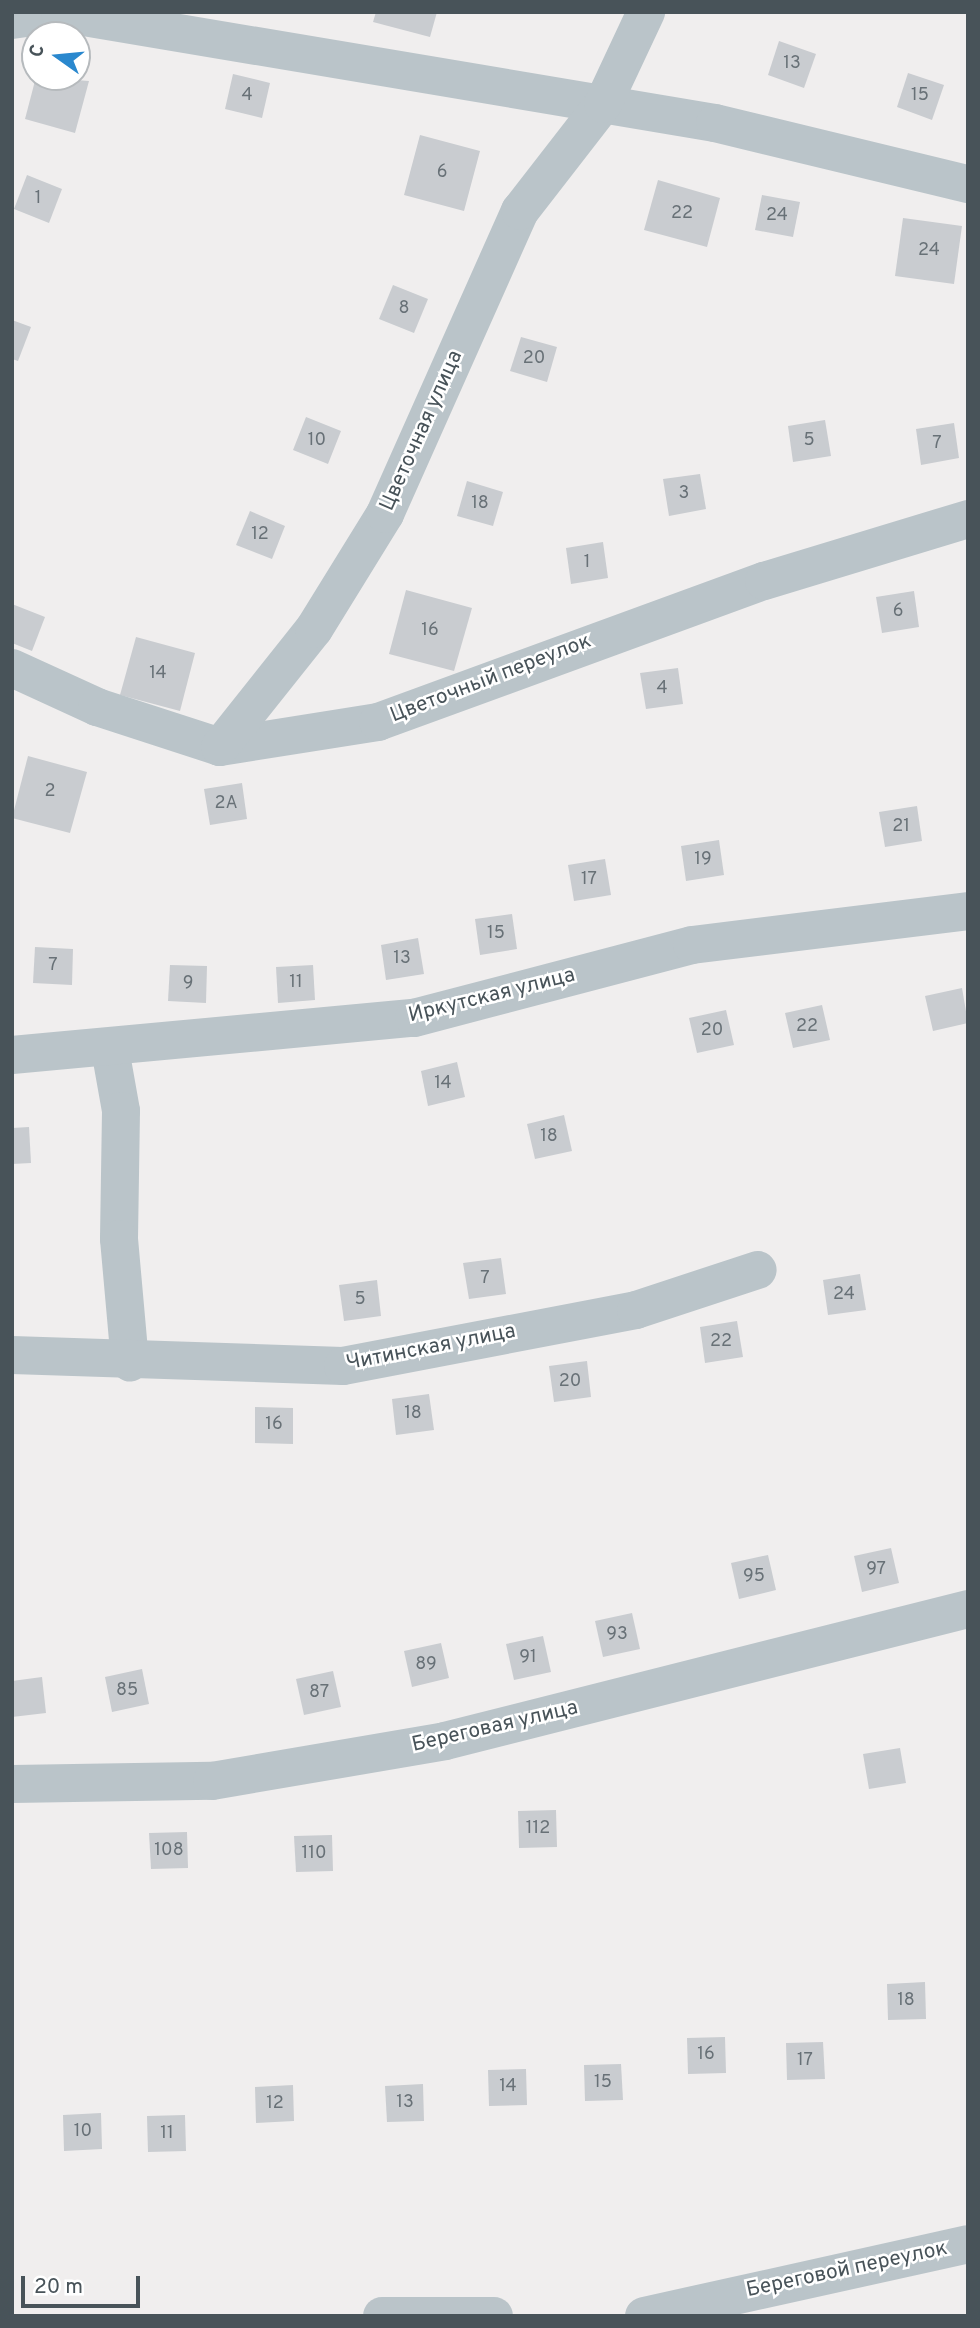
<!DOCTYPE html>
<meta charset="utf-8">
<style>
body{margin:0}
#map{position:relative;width:980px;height:2328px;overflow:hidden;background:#f0eeee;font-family:Overpass,sans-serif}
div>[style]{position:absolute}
.building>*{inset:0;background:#c9ccd0}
.minor>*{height:38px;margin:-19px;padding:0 19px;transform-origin:19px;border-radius:19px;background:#bac4c9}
span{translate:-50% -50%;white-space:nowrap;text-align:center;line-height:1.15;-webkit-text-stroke:5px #fff;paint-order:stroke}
.number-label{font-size:18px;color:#687177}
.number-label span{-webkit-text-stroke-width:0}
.street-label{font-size:21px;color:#485359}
.frame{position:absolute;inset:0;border:14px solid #485359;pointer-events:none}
.north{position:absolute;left:21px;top:21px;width:70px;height:70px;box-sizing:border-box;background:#fff;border:2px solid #b6babd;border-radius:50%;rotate:285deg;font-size:19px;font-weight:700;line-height:28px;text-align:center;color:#485359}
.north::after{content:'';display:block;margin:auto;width:24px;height:32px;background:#2a88ce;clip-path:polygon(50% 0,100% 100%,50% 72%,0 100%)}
.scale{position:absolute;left:21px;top:2276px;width:119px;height:32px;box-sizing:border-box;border:4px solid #485359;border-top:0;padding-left:9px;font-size:21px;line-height:24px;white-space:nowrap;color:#485359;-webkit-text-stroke:5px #fff;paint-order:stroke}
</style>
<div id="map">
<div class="building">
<i style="clip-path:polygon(376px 12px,437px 12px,430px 37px,373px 22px)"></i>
<i style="clip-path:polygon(779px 41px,816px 54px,804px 88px,768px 75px)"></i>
<i style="clip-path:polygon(908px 73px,944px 85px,932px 120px,897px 107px)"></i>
<i style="clip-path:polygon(233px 74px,270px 83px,262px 118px,225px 109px)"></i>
<i style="clip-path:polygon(36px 77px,89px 81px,75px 133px,25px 119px)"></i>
<i style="clip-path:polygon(420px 135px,480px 151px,464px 211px,404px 195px)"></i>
<i style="clip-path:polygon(27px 175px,62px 189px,49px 223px,14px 209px)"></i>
<i style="clip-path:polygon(658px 180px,720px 198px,707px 247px,644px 230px)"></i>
<i style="clip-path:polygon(762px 195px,800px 202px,793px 237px,755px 230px)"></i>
<i style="clip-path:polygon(903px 218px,962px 226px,954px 284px,895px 276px)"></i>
<i style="clip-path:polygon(393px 285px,428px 299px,414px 333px,379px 319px)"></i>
<i style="clip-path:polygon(12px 320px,31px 327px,18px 361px,12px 359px)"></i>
<i style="clip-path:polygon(521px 337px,557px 347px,547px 382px,510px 371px)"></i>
<i style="clip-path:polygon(306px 417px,341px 431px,328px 464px,293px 450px)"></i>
<i style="clip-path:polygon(825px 420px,831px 456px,793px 462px,788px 426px)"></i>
<i style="clip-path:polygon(954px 423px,959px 458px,921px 465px,916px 429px)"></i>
<i style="clip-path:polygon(700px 474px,706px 509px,669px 516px,663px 479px)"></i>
<i style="clip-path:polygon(467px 481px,503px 492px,493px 526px,457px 516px)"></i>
<i style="clip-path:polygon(250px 511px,285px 526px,272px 559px,236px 545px)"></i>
<i style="clip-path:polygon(603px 542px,608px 578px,571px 584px,566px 548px)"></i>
<i style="clip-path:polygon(406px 590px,472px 608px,454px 671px,389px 654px)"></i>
<i style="clip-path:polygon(914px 591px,919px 627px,882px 633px,876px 597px)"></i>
<i style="clip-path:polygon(12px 604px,45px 617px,32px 651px,12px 643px)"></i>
<i style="clip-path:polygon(136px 637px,195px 653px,180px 711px,120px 695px)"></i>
<i style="clip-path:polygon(678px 668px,683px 704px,646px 709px,640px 673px)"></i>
<i style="clip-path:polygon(28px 756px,87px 772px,70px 833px,12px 818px)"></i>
<i style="clip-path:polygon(242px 783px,247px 819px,210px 825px,204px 789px)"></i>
<i style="clip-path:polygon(917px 806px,922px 841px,885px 847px,879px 812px)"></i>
<i style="clip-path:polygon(719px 840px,724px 875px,686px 881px,681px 846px)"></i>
<i style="clip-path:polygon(605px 859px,611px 895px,574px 901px,568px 865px)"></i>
<i style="clip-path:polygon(512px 914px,517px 949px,480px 955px,475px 919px)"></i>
<i style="clip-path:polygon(418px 938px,424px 974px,386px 980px,381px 945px)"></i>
<i style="clip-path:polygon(35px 947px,73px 949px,72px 985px,33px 983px)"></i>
<i style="clip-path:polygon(170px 965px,207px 966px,206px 1003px,168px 1001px)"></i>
<i style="clip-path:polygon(313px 965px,315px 1000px,278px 1003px,276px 967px)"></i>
<i style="clip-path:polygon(962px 988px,968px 1023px,933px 1031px,925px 996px)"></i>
<i style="clip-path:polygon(822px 1005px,830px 1040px,793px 1048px,785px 1013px)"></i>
<i style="clip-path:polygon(726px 1010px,734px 1045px,697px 1053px,689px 1018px)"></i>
<i style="clip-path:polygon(457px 1062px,465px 1097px,428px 1106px,421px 1071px)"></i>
<i style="clip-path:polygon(564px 1115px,572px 1151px,535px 1159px,527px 1124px)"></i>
<i style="clip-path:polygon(29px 1127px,31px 1163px,12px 1164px,12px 1128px)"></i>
<i style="clip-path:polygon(501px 1258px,506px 1294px,469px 1299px,463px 1263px)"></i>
<i style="clip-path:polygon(860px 1274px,866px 1310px,828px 1315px,823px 1280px)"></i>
<i style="clip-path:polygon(377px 1280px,381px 1316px,344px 1321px,339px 1285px)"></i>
<i style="clip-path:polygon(737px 1321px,743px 1357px,705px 1363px,700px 1327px)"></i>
<i style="clip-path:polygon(587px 1361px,591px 1397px,554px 1402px,549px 1366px)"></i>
<i style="clip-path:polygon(429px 1394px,434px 1430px,396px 1435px,392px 1399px)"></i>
<i style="clip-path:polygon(255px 1407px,293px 1408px,293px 1444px,255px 1443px)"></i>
<i style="clip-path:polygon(891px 1548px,899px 1583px,862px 1592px,854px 1556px)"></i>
<i style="clip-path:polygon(768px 1555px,776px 1590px,739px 1599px,731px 1563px)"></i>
<i style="clip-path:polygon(632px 1613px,640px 1649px,603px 1657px,595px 1621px)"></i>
<i style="clip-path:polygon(543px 1636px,551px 1672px,514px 1680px,506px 1644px)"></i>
<i style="clip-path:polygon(441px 1643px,449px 1678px,412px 1687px,404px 1651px)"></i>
<i style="clip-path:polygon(142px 1669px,149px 1704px,112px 1712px,105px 1677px)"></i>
<i style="clip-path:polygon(333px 1671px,341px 1707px,304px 1715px,296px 1679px)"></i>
<i style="clip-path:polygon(42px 1677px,46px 1713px,12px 1717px,12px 1681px)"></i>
<i style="clip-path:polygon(900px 1748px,906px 1783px,869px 1789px,863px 1754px)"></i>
<i style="clip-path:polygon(556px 1810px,557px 1847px,519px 1848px,518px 1811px)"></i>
<i style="clip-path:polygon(187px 1832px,188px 1868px,151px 1869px,149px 1833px)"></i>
<i style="clip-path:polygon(332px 1835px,333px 1871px,296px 1872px,294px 1836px)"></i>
<i style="clip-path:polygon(925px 1982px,926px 2019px,888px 2020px,887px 1984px)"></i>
<i style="clip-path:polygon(725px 2037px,726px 2073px,688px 2074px,687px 2038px)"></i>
<i style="clip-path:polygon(823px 2042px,825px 2079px,787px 2080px,786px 2043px)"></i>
<i style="clip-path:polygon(621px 2064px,623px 2100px,585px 2101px,584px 2065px)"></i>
<i style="clip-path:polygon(526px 2069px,527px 2105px,489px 2106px,488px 2070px)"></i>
<i style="clip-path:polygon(423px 2084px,424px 2121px,387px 2122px,385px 2086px)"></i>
<i style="clip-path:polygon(293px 2085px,294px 2121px,256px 2123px,255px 2087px)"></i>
<i style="clip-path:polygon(101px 2113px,102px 2149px,64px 2151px,63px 2115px)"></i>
<i style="clip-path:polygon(185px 2115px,186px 2151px,148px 2152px,147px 2116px)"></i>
</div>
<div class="minor">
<i style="left:12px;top:20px;width:49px;rotate:-8.3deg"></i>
<i style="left:60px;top:13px;width:664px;rotate:9.53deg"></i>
<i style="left:715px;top:123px;width:260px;rotate:13.6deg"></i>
<i style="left:12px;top:668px;width:94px;rotate:24.6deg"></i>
<i style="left:97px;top:707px;width:129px;rotate:18deg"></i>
<i style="left:220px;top:747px;width:160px;rotate:-9deg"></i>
<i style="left:378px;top:722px;width:411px;rotate:-20.1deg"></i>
<i style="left:764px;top:581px;width:213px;rotate:-16.9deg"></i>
<i style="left:220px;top:747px;width:151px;rotate:-51.5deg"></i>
<i style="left:314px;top:629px;width:135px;rotate:-58.3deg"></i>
<i style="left:385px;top:514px;width:332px;rotate:-66deg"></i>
<i style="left:520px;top:211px;width:135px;rotate:-52.2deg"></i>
<i style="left:603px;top:104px;width:102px;rotate:-64.9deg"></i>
<i style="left:110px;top:1049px;width:63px;rotate:79.9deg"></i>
<i style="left:121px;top:1111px;width:128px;rotate:90.9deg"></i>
<i style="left:119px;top:1239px;width:124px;rotate:84.9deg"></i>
<i style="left:12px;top:1055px;width:404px;rotate:-5.3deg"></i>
<i style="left:414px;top:1018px;width:287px;rotate:-14.7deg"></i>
<i style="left:692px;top:945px;width:278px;rotate:-7deg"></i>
<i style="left:12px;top:1355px;width:331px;rotate:1.9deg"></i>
<i style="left:343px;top:1366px;width:298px;rotate:-10.8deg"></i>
<i style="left:636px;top:1310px;width:128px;rotate:-18.2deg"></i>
<i style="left:12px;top:1784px;width:200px;rotate:-0.9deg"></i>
<i style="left:212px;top:1781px;width:236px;rotate:-9.7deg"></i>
<i style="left:445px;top:1741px;width:539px;rotate:-14.17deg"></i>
<i style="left:382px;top:2316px;width:112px"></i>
<i style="left:644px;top:2316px;width:332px;rotate:-12.5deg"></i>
</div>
<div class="number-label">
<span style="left:792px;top:64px">13</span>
<span style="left:247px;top:96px">4</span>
<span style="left:920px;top:96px">15</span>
<span style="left:442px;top:173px">6</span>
<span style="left:38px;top:199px">1</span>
<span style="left:682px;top:214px">22</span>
<span style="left:777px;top:216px">24</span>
<span style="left:929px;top:251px">24</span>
<span style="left:404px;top:309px">8</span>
<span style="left:534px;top:359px">20</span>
<span style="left:317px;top:441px">10</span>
<span style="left:809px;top:441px">5</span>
<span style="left:937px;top:444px">7</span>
<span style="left:684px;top:494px">3</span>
<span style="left:480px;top:504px">18</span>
<span style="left:260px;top:535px">12</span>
<span style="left:587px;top:563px">1</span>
<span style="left:898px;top:612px">6</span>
<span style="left:430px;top:631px">16</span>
<span style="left:158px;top:674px">14</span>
<span style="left:662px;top:689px">4</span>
<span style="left:50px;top:792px">2</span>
<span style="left:226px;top:804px">2А</span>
<span style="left:901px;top:827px">21</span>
<span style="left:703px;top:860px">19</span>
<span style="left:589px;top:880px">17</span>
<span style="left:496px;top:934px">15</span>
<span style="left:402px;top:959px">13</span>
<span style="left:53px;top:966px">7</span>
<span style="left:296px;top:983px">11</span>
<span style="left:188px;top:984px">9</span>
<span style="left:807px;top:1027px">22</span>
<span style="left:712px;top:1031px">20</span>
<span style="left:443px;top:1084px">14</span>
<span style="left:549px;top:1137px">18</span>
<span style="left:485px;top:1279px">7</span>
<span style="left:844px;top:1295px">24</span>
<span style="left:360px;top:1300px">5</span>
<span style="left:721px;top:1342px">22</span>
<span style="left:570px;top:1382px">20</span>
<span style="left:413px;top:1414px">18</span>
<span style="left:274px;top:1425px">16</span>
<span style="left:876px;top:1570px">97</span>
<span style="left:754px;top:1577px">95</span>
<span style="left:617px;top:1635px">93</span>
<span style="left:528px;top:1658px">91</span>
<span style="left:426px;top:1665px">89</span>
<span style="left:127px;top:1691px">85</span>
<span style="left:319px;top:1693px">87</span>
<span style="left:538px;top:1829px">112</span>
<span style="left:169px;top:1851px">108</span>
<span style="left:314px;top:1854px">110</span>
<span style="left:906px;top:2001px">18</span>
<span style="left:706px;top:2055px">16</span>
<span style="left:805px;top:2061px">17</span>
<span style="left:603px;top:2083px">15</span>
<span style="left:508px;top:2087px">14</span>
<span style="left:405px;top:2103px">13</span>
<span style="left:275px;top:2104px">12</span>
<span style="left:83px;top:2132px">10</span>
<span style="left:167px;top:2134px">11</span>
</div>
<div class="street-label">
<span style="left:422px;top:431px;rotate:-66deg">Цветочная улица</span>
<span style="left:491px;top:679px;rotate:-21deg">Цветочный переулок</span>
<span style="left:492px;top:996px;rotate:-14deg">Иркутская улица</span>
<span style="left:431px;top:1348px;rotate:-11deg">Читинская улица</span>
<span style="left:495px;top:1727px;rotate:-13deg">Береговая улица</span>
<span style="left:847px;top:2270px;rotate:-12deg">Береговой переулок</span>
</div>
<div class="frame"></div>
<div class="north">С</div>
<div class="scale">20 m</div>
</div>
